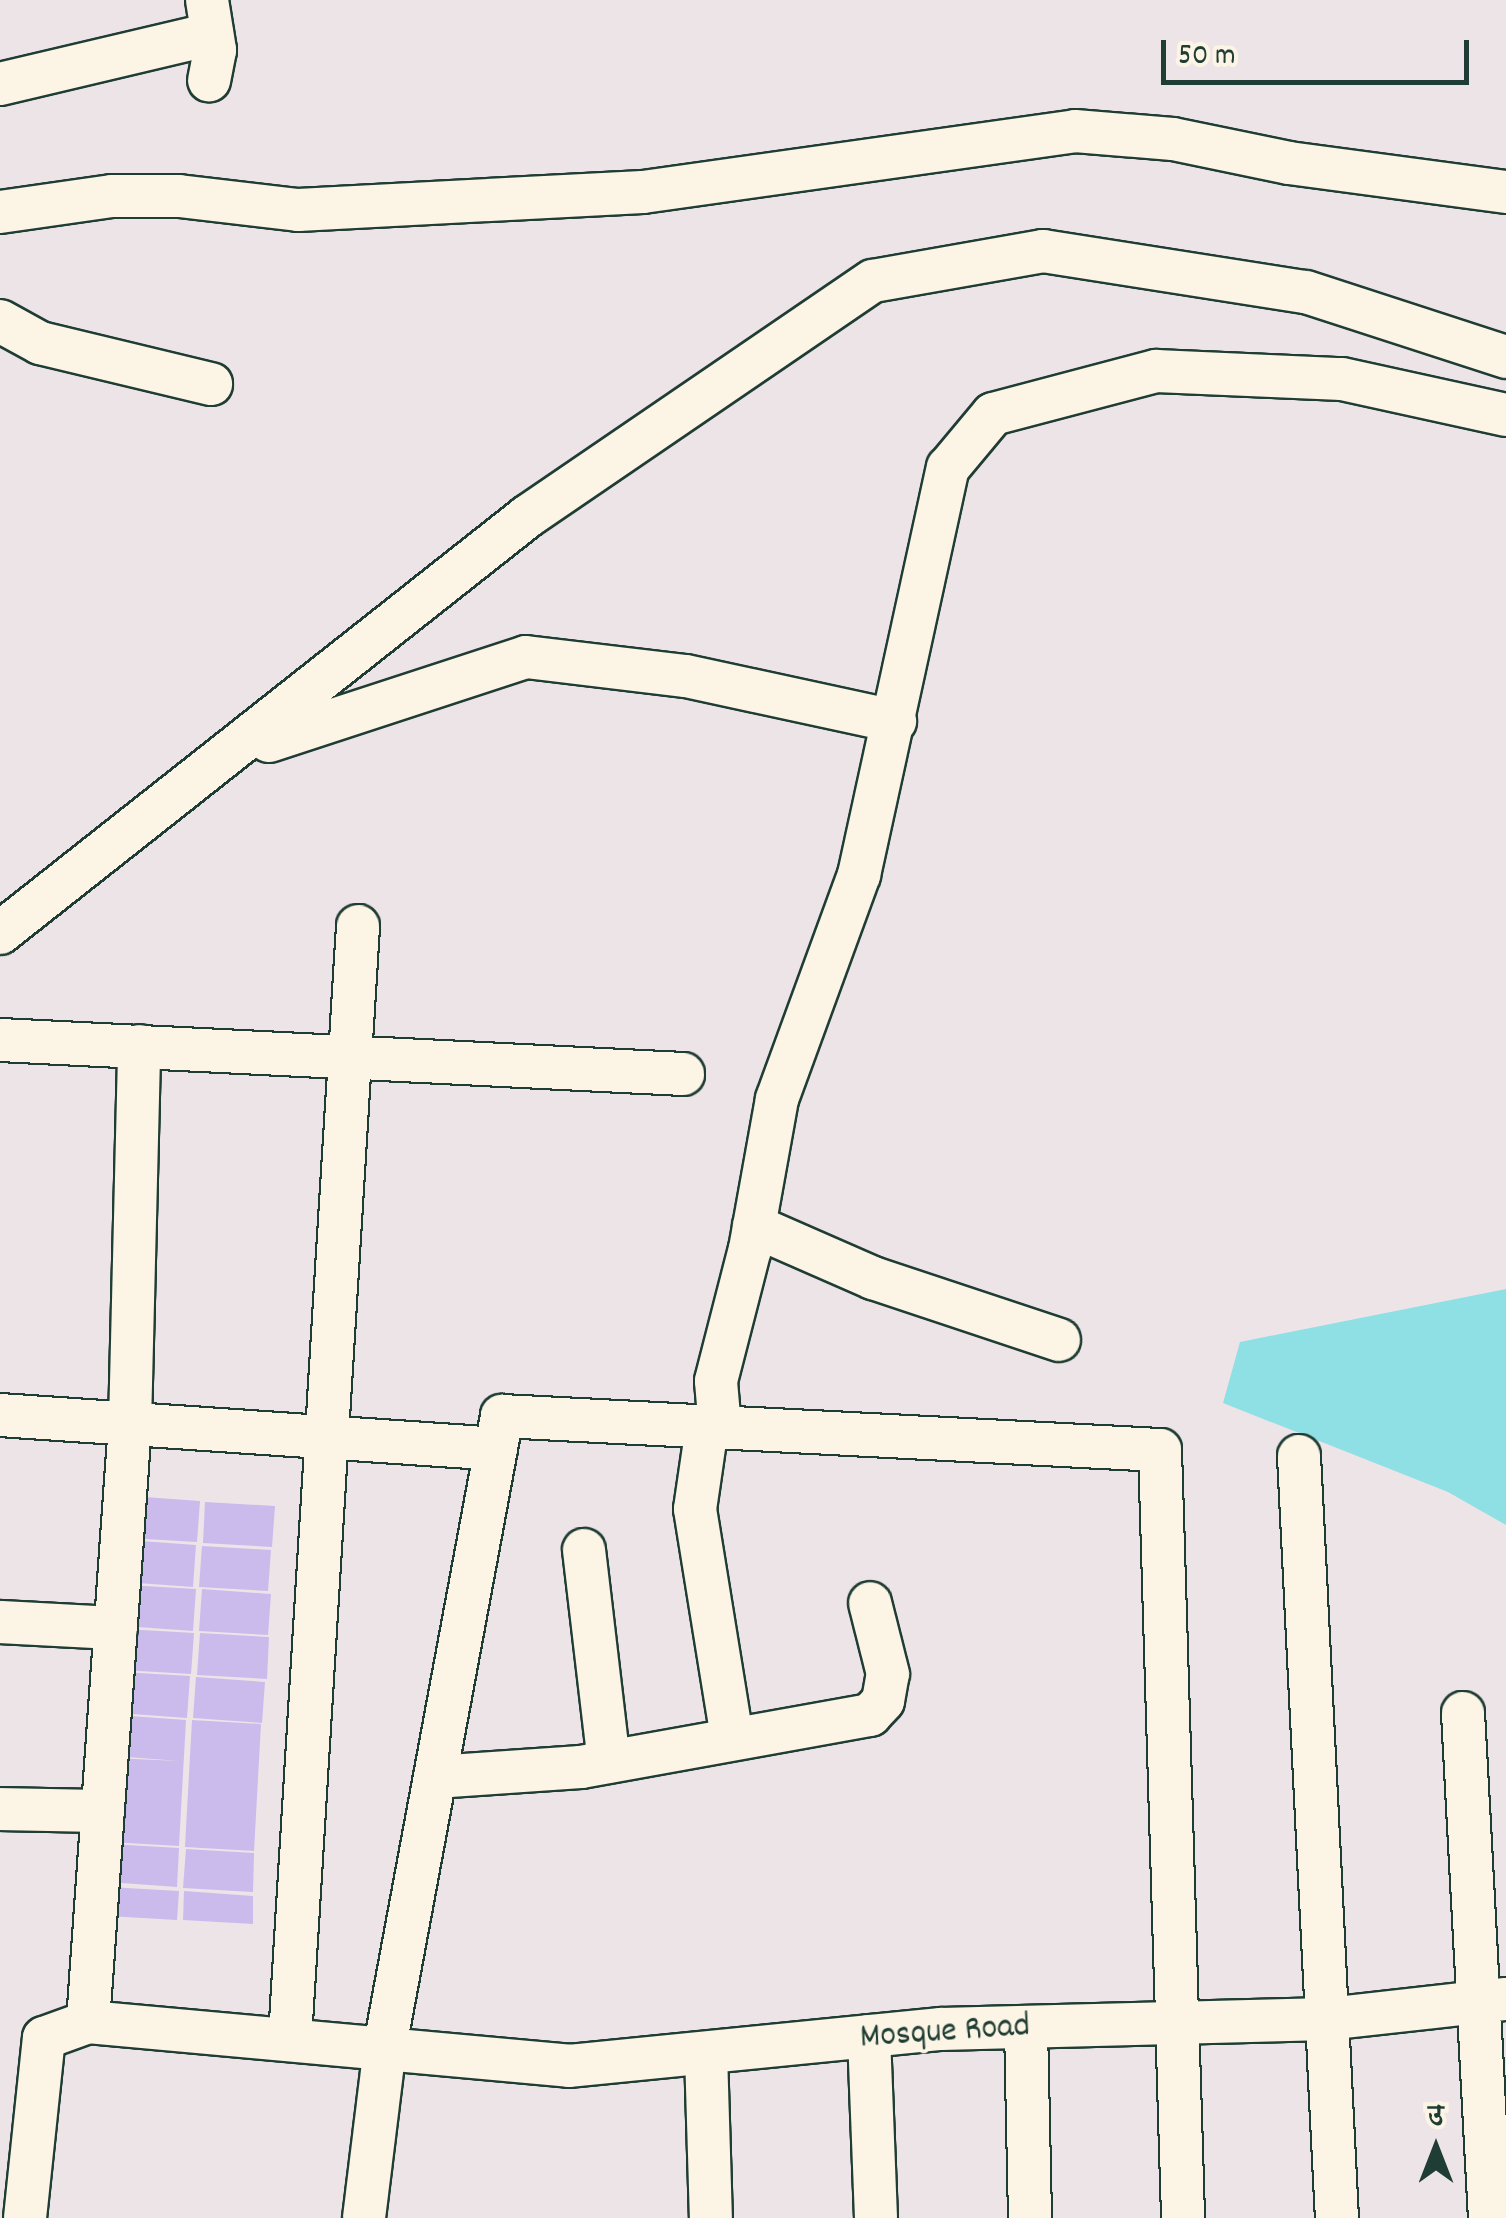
<!DOCTYPE html>
<meta charset="utf-8">
<style>
body{margin:0}
#map{position:relative;width:1506px;height:2218px;overflow:hidden;background:#ede4e7;font-family:Dekko,"Playpen Sans Deva",sans-serif}
div>[style]{position:absolute}
.water>*{inset:0;background:#8ee0e5}
.building>*{inset:0;background:#cabbec}
.roads{filter:drop-shadow(2px 0 #1f3d34) drop-shadow(-2px 0 #1f3d34) drop-shadow(0 2px #1f3d34) drop-shadow(0 -2px #1f3d34)}
.minor>*{height:42px;margin:-21px;padding:0 21px;transform-origin:21px;border-radius:21px;background:#fcf5e5}
span{translate:-50% -50%;white-space:nowrap;text-align:center;line-height:1.15;-webkit-text-stroke:8px #fcf5e5;paint-order:stroke}
.street-label{font-size:35px;color:#1f3d34}
.north{position:absolute;left:1386px;top:2098px;width:100px;height:100px;-webkit-text-stroke:8px #fcf5e5;paint-order:stroke;rotate:0deg;font-size:28px;font-weight:700;line-height:40px;text-align:center;color:#1f3d34}
.north::after{content:'';display:block;margin:auto;width:35px;height:45px;background:#1f3d34;clip-path:polygon(50% 0,100% 100%,50% 72%,0 100%)}
.scale{position:absolute;left:1161px;top:40px;width:308px;height:45px;box-sizing:border-box;border:5px solid #1f3d34;border-top:0;padding-left:12px;font-size:30px;line-height:35px;white-space:nowrap;color:#1f3d34;-webkit-text-stroke:8px #fcf5e5;paint-order:stroke}
</style>
<div id="map">
<div class="water">
<i style="clip-path:polygon(1506px 1289px,1506px 1525px,1448px 1492px,1223px 1403px,1240px 1342px)"></i>
</div>
<div class="building">
<i style="clip-path:polygon(130px 1496px,200px 1501px,197px 1542px,128px 1538px)"></i>
<i style="clip-path:polygon(205px 1502px,275px 1506px,272px 1547px,203px 1543px)"></i>
<i style="clip-path:polygon(127px 1540px,196px 1545px,193px 1587px,124px 1582px)"></i>
<i style="clip-path:polygon(202px 1546px,271px 1550px,268px 1591px,199px 1587px)"></i>
<i style="clip-path:polygon(127px 1585px,196px 1589px,193px 1631px,124px 1626px)"></i>
<i style="clip-path:polygon(202px 1589px,271px 1594px,268px 1635px,199px 1631px)"></i>
<i style="clip-path:polygon(125px 1629px,194px 1633px,191px 1674px,122px 1670px)"></i>
<i style="clip-path:polygon(200px 1633px,269px 1637px,267px 1679px,197px 1675px)"></i>
<i style="clip-path:polygon(121px 1672px,190px 1676px,187px 1718px,118px 1713px)"></i>
<i style="clip-path:polygon(196px 1677px,265px 1682px,262px 1723px,193px 1718px)"></i>
<i style="clip-path:polygon(116px 1715px,186px 1720px,179px 1846px,109px 1842px,114px 1758px,179px 1761px,114px 1756px)"></i>
<i style="clip-path:polygon(192px 1720px,261px 1724px,254px 1851px,185px 1847px)"></i>
<i style="clip-path:polygon(110px 1844px,179px 1848px,177px 1887px,108px 1882px)"></i>
<i style="clip-path:polygon(186px 1849px,254px 1853px,253px 1892px,183px 1888px)"></i>
<i style="clip-path:polygon(109px 1887px,179px 1891px,177px 1920px,108px 1916px)"></i>
<i style="clip-path:polygon(184px 1891px,253px 1896px,253px 1924px,183px 1920px)"></i>
</div>
<div class="roads">
<div class="minor">
<i style="left:207px;top:0;width:51px;rotate:80.9deg"></i>
<i style="left:215px;top:50px;width:31px;rotate:101deg"></i>
<i style="left:0;top:84px;width:218px;rotate:-13.3deg"></i>
<i style="left:0;top:212px;width:113px;rotate:-8.1deg"></i>
<i style="left:112px;top:196px;width:67px"></i>
<i style="left:179px;top:196px;width:120px;rotate:6.7deg"></i>
<i style="left:298px;top:210px;width:345px;rotate:-3deg"></i>
<i style="left:643px;top:192px;width:436px;rotate:-8deg"></i>
<i style="left:1075px;top:131px;width:98px;rotate:4.7deg"></i>
<i style="left:1173px;top:139px;width:118px;rotate:11.7deg"></i>
<i style="left:1289px;top:163px;width:219px;rotate:7.6deg"></i>
<i style="left:0;top:321px;width:46px;rotate:28.8deg"></i>
<i style="left:40px;top:343px;width:176px;rotate:13.5deg"></i>
<i style="left:269px;top:741px;width:270px;rotate:-18.1deg"></i>
<i style="left:526px;top:657px;width:161px;rotate:6.8deg"></i>
<i style="left:686px;top:676px;width:214px;rotate:12.2deg"></i>
<i style="left:0;top:933px;width:673px;rotate:-38.3deg"></i>
<i style="left:528px;top:516px;width:417px;rotate:-34.3deg"></i>
<i style="left:873px;top:281px;width:173px;rotate:-10deg"></i>
<i style="left:1043px;top:251px;width:266px;rotate:8.9deg"></i>
<i style="left:1306px;top:292px;width:210px;rotate:18deg"></i>
<i style="left:0;top:1040px;width:684px;rotate:2.85deg"></i>
<i style="left:754px;top:1226px;width:130px;rotate:23.6deg"></i>
<i style="left:873px;top:1278px;width:196px;rotate:18.4deg"></i>
<i style="left:0;top:1415px;width:497px;rotate:3.9deg"></i>
<i style="left:707px;top:1427px;width:83px;rotate:98.3deg"></i>
<i style="left:695px;top:1509px;width:231px;rotate:80.8deg"></i>
<i style="left:720px;top:1428px;width:47px;rotate:-94.9deg"></i>
<i style="left:716px;top:1381px;width:136px;rotate:-75.6deg"></i>
<i style="left:750px;top:1249px;width:152px;rotate:-79.8deg"></i>
<i style="left:777px;top:1099px;width:239px;rotate:-69.9deg"></i>
<i style="left:859px;top:875px;width:417px;rotate:-77.7deg"></i>
<i style="left:948px;top:468px;width:70px;rotate:-50.2deg"></i>
<i style="left:993px;top:414px;width:169px;rotate:-14.8deg"></i>
<i style="left:1156px;top:371px;width:186px;rotate:2.5deg"></i>
<i style="left:1342px;top:379px;width:168px;rotate:12.4deg"></i>
<i style="left:1299px;top:1456px;width:763px;rotate:87.15deg"></i>
<i style="left:584px;top:1550px;width:213px;rotate:83.3deg"></i>
<i style="left:0;top:1622px;width:116px;rotate:3deg"></i>
<i style="left:1463px;top:1713px;width:506px;rotate:86.94deg"></i>
<i style="left:435px;top:1777px;width:146px;rotate:-3.9deg"></i>
<i style="left:581px;top:1767px;width:294px;rotate:-10.2deg"></i>
<i style="left:870px;top:1715px;width:19px;rotate:-47deg"></i>
<i style="left:883px;top:1701px;width:27px;rotate:-80deg"></i>
<i style="left:888px;top:1674px;width:73px;rotate:-104.2deg"></i>
<i style="left:0;top:1809px;width:103px;rotate:1.1deg"></i>
<i style="left:88px;top:2022px;width:483px;rotate:5.2deg"></i>
<i style="left:569px;top:2066px;width:374px;rotate:-5.7deg"></i>
<i style="left:941px;top:2029px;width:386px;rotate:-1.5deg"></i>
<i style="left:1327px;top:2019px;width:180px;rotate:-6.4deg"></i>
<i style="left:1026px;top:2027px;width:191px;rotate:88.8deg"></i>
<i style="left:869px;top:2036px;width:182px;rotate:87.8deg"></i>
<i style="left:290px;top:2038px;width:1114px;rotate:-86.5deg"></i>
<i style="left:706px;top:2053px;width:165px;rotate:88.3deg"></i>
<i style="left:25px;top:2218px;width:181px;rotate:-84deg"></i>
<i style="left:44px;top:2038px;width:47px;rotate:-20deg"></i>
<i style="left:88px;top:2022px;width:599px;rotate:-85.98deg"></i>
<i style="left:130px;top:1424px;width:378px;rotate:-88.6deg"></i>
<i style="left:364px;top:2218px;width:173px;rotate:-83deg"></i>
<i style="left:385px;top:2046px;width:641px;rotate:-79.48deg"></i>
<i style="left:502px;top:1416px;width:659px;rotate:2.96deg"></i>
<i style="left:1160px;top:1450px;width:768px;rotate:88.28deg"></i>
</div>
</div>
<div class="street-label">
<span style="left:945px;top:2033px;rotate:-4deg">Mosque Road</span>
</div>
<div class="north">उ</div>
<div class="scale">50 m</div>
</div>
